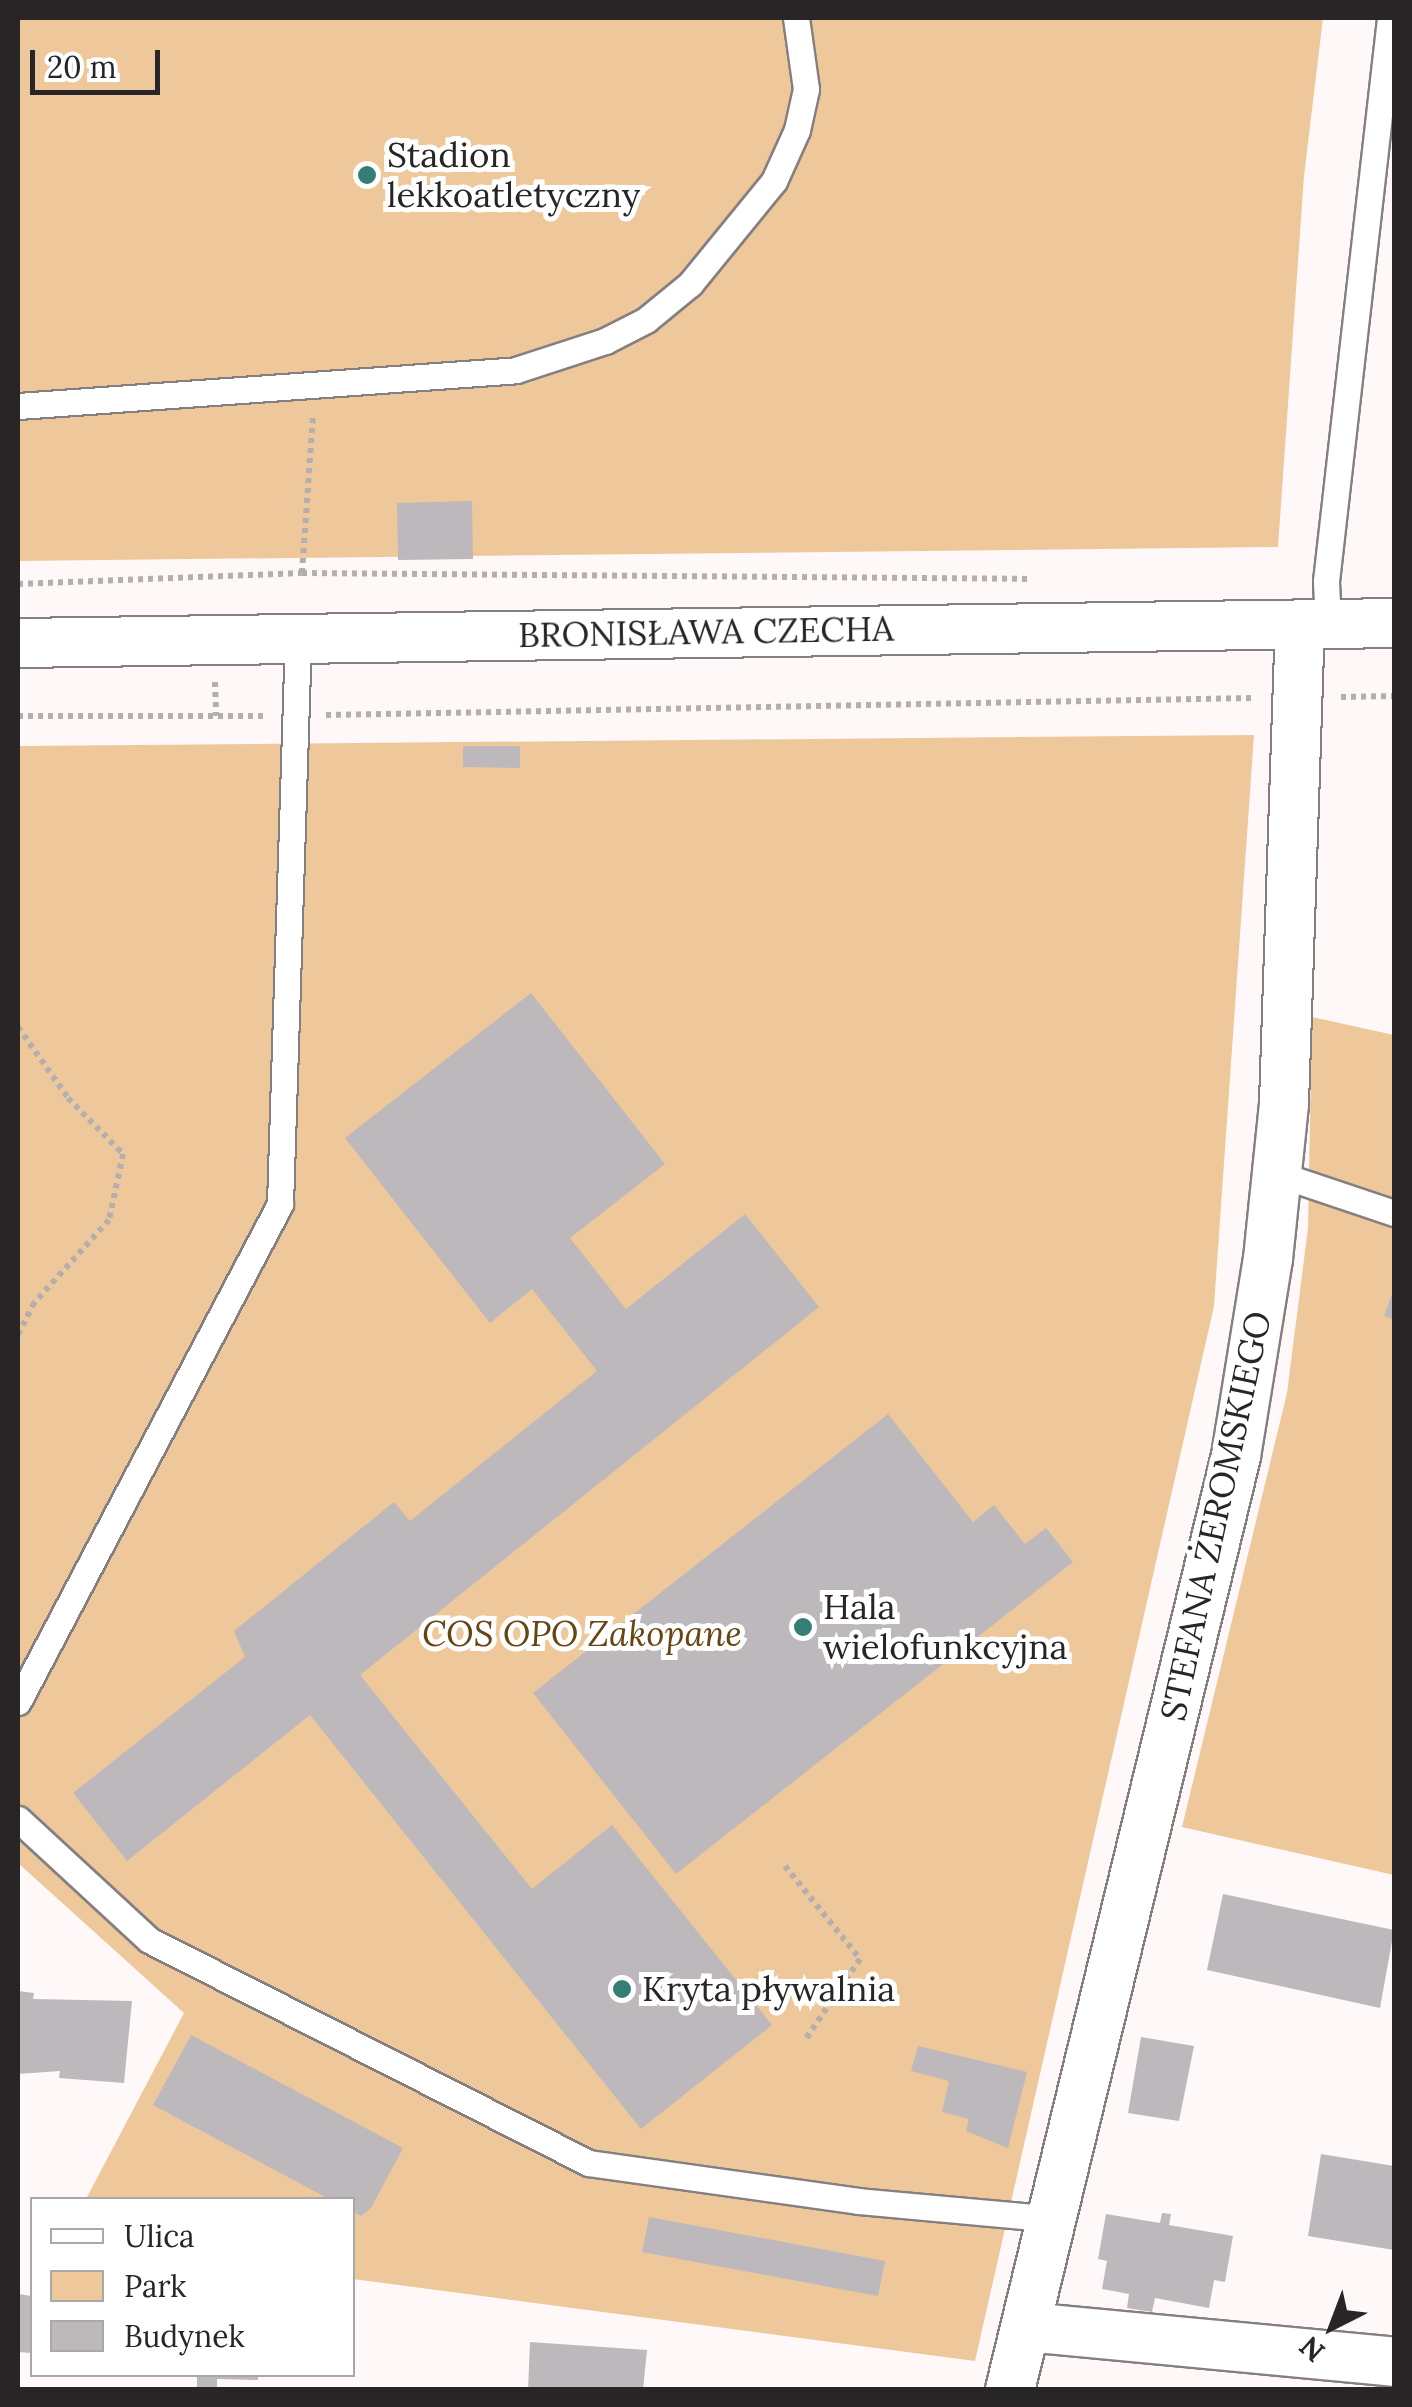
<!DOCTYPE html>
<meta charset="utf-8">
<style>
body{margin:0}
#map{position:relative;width:1412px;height:2407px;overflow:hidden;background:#fff8f9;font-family:Lora,serif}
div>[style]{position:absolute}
.green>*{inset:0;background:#eec89a}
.building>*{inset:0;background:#bcb8bc}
.path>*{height:6px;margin-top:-3px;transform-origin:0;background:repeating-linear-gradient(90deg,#b4aeaf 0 5px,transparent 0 10px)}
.roads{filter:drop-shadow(2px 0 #857f80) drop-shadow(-2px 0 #857f80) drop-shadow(0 2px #857f80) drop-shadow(0 -2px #857f80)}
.service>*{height:25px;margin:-12.5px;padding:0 12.5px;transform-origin:12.5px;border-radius:12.5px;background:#fff}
.minor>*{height:48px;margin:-24px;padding:0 24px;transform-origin:24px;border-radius:24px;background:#fff}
.dots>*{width:28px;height:28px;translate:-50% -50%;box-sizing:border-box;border:5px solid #fff;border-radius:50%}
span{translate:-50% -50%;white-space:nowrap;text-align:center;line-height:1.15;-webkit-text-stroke:10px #fff;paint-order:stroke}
.poi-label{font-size:35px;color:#272525}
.left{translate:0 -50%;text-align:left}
.street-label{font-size:35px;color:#272525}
.park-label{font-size:35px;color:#664414;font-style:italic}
.frame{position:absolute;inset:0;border:20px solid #272525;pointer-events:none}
.legend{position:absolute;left:30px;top:2197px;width:325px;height:180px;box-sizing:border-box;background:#fff;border:2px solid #a9a8a8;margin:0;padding:12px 18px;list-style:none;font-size:30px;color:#272525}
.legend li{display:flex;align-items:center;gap:20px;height:50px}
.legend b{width:50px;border:2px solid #a9a8a8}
.north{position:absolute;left:1282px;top:2277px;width:100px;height:100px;-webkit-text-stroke:8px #fff;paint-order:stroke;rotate:222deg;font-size:28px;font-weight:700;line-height:40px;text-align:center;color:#272525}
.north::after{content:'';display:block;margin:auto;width:35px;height:45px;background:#272525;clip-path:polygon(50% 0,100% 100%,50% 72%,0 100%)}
.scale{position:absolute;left:30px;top:50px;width:130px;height:45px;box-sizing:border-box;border:5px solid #272525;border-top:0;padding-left:12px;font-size:30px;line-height:35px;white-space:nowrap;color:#272525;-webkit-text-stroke:8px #fff;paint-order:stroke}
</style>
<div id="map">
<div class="green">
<i style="clip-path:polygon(18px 18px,1323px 18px,1304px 176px,1278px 547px,18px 561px)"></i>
<i style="clip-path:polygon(1254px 735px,1214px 1306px,975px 2361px,353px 2279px,352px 2200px,86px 2199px,184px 2013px,18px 1863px,18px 746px)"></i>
<i style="clip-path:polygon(1312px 1017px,1394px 1035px,1394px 1875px,1182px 1827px,1287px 1393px,1308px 1228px)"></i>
</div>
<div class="building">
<i style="clip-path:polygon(472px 501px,473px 559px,398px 560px,397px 503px)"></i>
<i style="clip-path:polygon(463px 746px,520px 746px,520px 768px,463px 767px)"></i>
<i style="clip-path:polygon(531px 993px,665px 1164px,570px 1238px,626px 1309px,745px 1214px,819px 1307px,360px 1675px,532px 1889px,612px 1825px,772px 2025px,641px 2129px,310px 1715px,127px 1861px,73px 1793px,245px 1657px,234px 1631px,394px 1502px,410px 1521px,597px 1371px,532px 1289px,490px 1323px,345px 1138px)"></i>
<i style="clip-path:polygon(1394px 1288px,1394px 1320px,1384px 1316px)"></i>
<i style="clip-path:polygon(888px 1414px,973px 1522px,994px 1505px,1025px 1544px,1046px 1528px,1073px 1562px,676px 1874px,533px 1693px)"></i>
<i style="clip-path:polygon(1223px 1894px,1394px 1930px,1380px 2008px,1207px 1970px)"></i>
<i style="clip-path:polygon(18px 1991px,34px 1993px,33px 1999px,132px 2001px,124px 2083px,59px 2078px,60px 2071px,18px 2074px)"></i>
<i style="clip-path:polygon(191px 2035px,403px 2148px,371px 2208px,361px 2216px,352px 2211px,352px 2200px,331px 2200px,153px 2105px)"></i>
<i style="clip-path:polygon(1141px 2037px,1194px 2046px,1179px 2121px,1128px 2113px)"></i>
<i style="clip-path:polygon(918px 2046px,1027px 2072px,1008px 2148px,966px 2131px,969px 2119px,942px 2112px,949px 2081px,911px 2071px)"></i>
<i style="clip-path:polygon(1321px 2154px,1394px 2166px,1394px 2250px,1308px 2236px)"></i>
<i style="clip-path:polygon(1162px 2213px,1171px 2214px,1169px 2225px,1233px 2236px,1225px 2282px,1214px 2280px,1209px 2308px,1155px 2298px,1152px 2312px,1127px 2308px,1129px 2294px,1102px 2289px,1107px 2261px,1098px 2259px,1106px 2214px,1160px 2223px)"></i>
<i style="clip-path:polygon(649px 2217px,885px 2261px,878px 2296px,642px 2252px)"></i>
<i style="clip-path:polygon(18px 2294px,32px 2296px,32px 2353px,18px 2352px)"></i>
<i style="clip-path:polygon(530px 2342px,647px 2350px,643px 2390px,528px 2390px)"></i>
<i style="clip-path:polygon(197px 2374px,258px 2374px,258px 2380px,217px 2379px,217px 2389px,197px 2388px)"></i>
</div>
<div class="path">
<i style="left:302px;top:573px;width:158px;rotate:-86deg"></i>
<i style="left:18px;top:584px;width:284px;rotate:-2.2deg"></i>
<i style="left:302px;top:573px;width:726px;rotate:0.47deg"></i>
<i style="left:215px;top:682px;width:34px;rotate:88deg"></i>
<i style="left:1341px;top:697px;width:53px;rotate:-1.1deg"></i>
<i style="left:326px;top:715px;width:927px;rotate:-1.05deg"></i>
<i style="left:18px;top:716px;width:245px"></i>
<i style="left:18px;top:1027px;width:87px;rotate:54.8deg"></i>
<i style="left:68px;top:1098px;width:78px;rotate:45.5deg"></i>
<i style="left:123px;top:1154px;width:67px;rotate:102deg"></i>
<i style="left:109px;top:1220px;width:112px;rotate:132.1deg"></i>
<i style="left:34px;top:1303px;width:36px;rotate:117deg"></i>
<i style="left:785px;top:1866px;width:119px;rotate:51.1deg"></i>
<i style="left:860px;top:1959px;width:98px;rotate:124.2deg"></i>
</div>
<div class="roads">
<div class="service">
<i style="left:18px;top:406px;width:499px;rotate:-4.1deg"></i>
<i style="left:516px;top:370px;width:94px;rotate:-18deg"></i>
<i style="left:605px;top:341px;width:46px;rotate:-27.1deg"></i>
<i style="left:646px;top:320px;width:57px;rotate:-39.3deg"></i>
<i style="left:690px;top:284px;width:133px;rotate:-50.8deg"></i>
<i style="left:774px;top:181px;width:56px;rotate:-65.7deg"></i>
<i style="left:797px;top:130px;width:42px;rotate:-77.6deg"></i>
<i style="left:806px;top:89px;width:72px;rotate:-98deg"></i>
<i style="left:1328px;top:624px;width:43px;rotate:-92.7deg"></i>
<i style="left:1326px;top:581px;width:567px;rotate:-83.51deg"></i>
<i style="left:1275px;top:1173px;width:126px;rotate:18.6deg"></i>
<i style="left:18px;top:1702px;width:563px;rotate:-62.25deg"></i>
<i style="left:280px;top:1204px;width:566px;rotate:-88.18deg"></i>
<i style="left:18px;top:1819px;width:178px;rotate:42.7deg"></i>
<i style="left:149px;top:1940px;width:493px;rotate:26.9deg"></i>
<i style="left:589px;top:2163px;width:272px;rotate:8deg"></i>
<i style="left:858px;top:2201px;width:197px;rotate:5.2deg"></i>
</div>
<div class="minor">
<i style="left:18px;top:643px;width:1376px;rotate:-0.83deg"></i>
<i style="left:1027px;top:2327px;width:369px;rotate:5.4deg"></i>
<i style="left:1010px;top:2390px;width:961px;rotate:-76.4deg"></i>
<i style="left:1236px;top:1456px;width:200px;rotate:-80.8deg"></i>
<i style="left:1268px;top:1259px;width:157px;rotate:-84.1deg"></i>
<i style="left:1284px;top:1103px;width:479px;rotate:-88.1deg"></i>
</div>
</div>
<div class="dots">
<i style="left:367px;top:175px;background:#357d76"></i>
<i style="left:803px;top:1627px;background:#357d76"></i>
<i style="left:622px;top:1989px;background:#357d76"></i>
</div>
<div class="poi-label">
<span class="left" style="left:387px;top:175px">Stadion<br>lekkoatletyczny</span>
<span class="left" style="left:823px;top:1627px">Hala<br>wielofunkcyjna</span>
<span class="left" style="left:642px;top:1989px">Kryta pływalnia</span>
</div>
<div class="street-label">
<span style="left:706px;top:632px;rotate:-1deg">BRONISŁAWA CZECHA</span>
<span style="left:1216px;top:1516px;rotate:-78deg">STEFANA ŻEROMSKIEGO</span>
</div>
<div class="park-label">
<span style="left:582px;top:1634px">COS OPO Zakopane</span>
</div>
<div class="frame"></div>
<ul class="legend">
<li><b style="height:12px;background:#fff"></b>Ulica</li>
<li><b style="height:28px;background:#eec89a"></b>Park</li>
<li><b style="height:28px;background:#bcb8bc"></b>Budynek</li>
</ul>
<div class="north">N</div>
<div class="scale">20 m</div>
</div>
